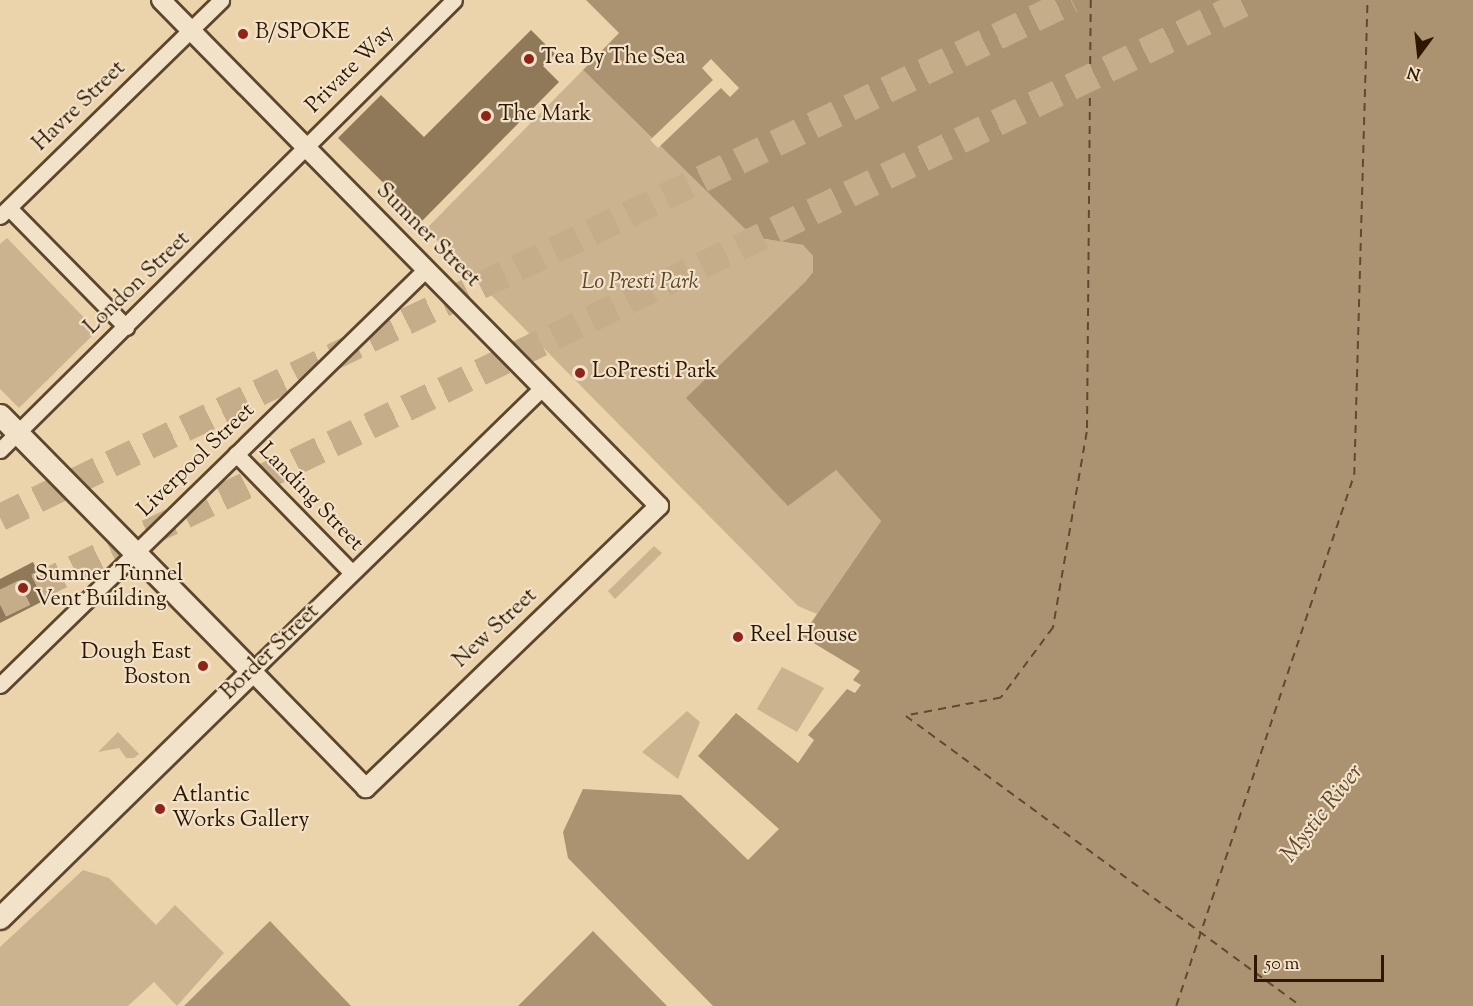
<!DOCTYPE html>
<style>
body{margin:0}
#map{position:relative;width:1473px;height:1006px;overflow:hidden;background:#ebd3ac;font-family:"Sorts Mill Goudy",serif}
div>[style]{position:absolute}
.green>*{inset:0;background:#cbb38f}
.water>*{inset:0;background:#ab9372}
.pier>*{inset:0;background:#ebd3ac}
.ferry>*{height:1.5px;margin-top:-0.75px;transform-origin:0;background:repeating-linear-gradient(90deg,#60492e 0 8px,transparent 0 14px)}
.building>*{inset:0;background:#907959}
.motorway-tunnel>*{height:27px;margin-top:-13.5px;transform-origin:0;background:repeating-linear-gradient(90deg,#c5ad8a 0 27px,transparent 0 41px)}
.roads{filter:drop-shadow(2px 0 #5d462b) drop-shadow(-2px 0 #5d462b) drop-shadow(0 2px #5d462b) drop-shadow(0 -2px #5d462b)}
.minor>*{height:15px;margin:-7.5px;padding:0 7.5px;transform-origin:7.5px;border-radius:7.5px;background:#f2e2c9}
.tertiary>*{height:18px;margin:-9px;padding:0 9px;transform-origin:9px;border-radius:9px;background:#f2e2c9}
.secondary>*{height:21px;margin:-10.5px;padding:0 10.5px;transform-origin:10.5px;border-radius:10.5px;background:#f2e2c9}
.dots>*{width:16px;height:16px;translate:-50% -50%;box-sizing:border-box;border:3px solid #f2e2c9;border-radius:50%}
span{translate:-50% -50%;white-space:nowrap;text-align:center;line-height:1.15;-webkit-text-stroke:4.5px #f2e2c9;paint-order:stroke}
.poi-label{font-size:22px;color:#2e1700}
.left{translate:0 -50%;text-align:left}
.right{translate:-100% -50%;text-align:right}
.street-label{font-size:22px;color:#2e1700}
.park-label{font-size:22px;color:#5d462b;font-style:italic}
.water-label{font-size:24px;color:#60492e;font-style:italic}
.north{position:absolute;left:1389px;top:24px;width:60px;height:60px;-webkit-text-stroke:4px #f2e2c9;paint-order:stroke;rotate:195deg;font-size:16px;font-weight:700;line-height:24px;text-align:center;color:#2e1700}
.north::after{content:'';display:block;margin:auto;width:21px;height:27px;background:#2e1700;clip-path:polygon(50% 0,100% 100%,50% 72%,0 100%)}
.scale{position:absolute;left:1254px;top:955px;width:130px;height:27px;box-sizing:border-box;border:3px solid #2e1700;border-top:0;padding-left:8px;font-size:18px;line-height:21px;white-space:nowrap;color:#2e1700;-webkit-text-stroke:4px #f2e2c9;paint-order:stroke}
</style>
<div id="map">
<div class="green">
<i style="clip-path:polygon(583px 70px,743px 227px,759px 238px,803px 245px,813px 256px,813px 272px,805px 282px,836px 470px,881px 521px,817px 614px,798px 606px,426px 229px)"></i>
<i style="clip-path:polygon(7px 238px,97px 331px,19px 408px,0 389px,0 244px)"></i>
<i style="clip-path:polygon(654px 546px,662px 553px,615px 599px,608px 591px)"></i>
<i style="clip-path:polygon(782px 667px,824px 688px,797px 732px,757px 709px)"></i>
<i style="clip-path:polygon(687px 711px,700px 722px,678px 779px,642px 752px)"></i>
<i style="clip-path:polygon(118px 732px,139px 754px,134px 758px,126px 758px,119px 748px,98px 752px)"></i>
<i style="clip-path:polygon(83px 870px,109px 878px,156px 925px,175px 905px,224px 953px,177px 1006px,154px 982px,128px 1006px,0 1006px,0 947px)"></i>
</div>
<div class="water">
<i style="clip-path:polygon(586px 0,1473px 0,1473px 1006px,713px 1006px,568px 858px,563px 832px,583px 789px,681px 795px,748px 860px,779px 829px,698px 756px,736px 713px,798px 763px,814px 740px,808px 735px,847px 689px,855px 693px,861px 685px,853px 680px,860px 671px,802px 636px,881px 521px,836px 470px,788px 506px,686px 398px,805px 282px,813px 272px,813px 256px,803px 245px,759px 238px,743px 227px,583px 70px,619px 33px)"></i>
<i style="clip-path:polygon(270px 921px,351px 1006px,184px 1006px)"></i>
<i style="clip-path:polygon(593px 931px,667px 1006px,518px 1006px)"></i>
</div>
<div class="pier">
<i style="clip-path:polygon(711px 59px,739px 88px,730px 97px,721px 88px,658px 148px,650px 140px,713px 80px,702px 68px)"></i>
</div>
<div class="ferry">
<i style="left:1091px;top:0;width:432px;rotate:90.5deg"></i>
<i style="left:1087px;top:432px;width:199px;rotate:99.8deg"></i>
<i style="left:1053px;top:628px;width:87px;rotate:126.6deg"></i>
<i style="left:1001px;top:698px;width:97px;rotate:169.3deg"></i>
<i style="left:906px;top:716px;width:490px;rotate:36.3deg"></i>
<i style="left:1176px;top:1006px;width:560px;rotate:-71.47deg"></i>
<i style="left:1354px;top:475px;width:475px;rotate:-88.4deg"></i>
</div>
<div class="building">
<i style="clip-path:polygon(531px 30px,555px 54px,543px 66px,559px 82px,422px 221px,338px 138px,381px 95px,424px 137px)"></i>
<i style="clip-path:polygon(33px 562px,51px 597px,0 623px,0 579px)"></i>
</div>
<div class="motorway-tunnel">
<i style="left:0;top:517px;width:1190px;rotate:-25.75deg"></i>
<i style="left:0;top:604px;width:1388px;rotate:-25.79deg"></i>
</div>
<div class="roads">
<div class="minor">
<i style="left:9px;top:208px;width:167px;rotate:45.5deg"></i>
<i style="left:0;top:216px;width:309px;rotate:-44.3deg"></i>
<i style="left:0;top:450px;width:639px;rotate:-44.75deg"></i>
<i style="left:236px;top:454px;width:166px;rotate:45.7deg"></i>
<i style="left:252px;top:671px;width:405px;rotate:-44.3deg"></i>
<i style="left:0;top:685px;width:595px;rotate:-44.32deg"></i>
</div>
<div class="tertiary">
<i style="left:161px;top:0;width:710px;rotate:45.46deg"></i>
<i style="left:659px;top:506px;width:407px;rotate:136.1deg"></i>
<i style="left:366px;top:788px;width:163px;rotate:-134.3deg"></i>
</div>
<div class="secondary">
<i style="left:0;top:415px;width:359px;rotate:45.5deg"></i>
<i style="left:252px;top:671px;width:353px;rotate:135.6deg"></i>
</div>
</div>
<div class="dots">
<i style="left:243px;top:34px;background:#8f2418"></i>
<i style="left:529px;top:59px;background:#8f2418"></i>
<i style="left:486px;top:116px;background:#8f2418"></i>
<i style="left:580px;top:373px;background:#8f2418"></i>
<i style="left:23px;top:588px;background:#8f2418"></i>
<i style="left:738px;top:637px;background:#8f2418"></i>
<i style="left:203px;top:666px;background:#8f2418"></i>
<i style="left:160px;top:809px;background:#8f2418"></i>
</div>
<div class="poi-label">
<span class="left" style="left:255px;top:34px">B/SPOKE</span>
<span class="left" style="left:541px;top:59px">Tea By The Sea</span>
<span class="left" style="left:498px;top:116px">The Mark</span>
<span class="left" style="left:592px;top:373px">LoPresti Park</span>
<span class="left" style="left:35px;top:588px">Sumner Tunnel<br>Vent Building</span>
<span class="left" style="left:750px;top:637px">Reel House</span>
<span class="right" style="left:191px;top:666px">Dough East<br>Boston</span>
<span class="left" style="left:172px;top:809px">Atlantic<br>Works Gallery</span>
</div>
<div class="street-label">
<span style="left:351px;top:70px;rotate:-45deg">Private Way</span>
<span style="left:80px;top:107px;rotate:-44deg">Havre Street</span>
<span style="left:427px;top:236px;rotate:45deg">Sumner Street</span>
<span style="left:138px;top:284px;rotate:-44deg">London Street</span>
<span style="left:197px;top:461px;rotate:-44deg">Liverpool Street</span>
<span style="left:310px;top:498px;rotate:46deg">Landing Street</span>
<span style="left:496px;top:629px;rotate:-43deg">New Street</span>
<span style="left:271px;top:653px;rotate:-44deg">Border Street</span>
</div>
<div class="park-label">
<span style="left:640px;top:284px">Lo Presti Park</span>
</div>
<div class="water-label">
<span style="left:1323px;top:814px;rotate:-52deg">Mystic River</span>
</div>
<div class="north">N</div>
<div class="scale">50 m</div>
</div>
